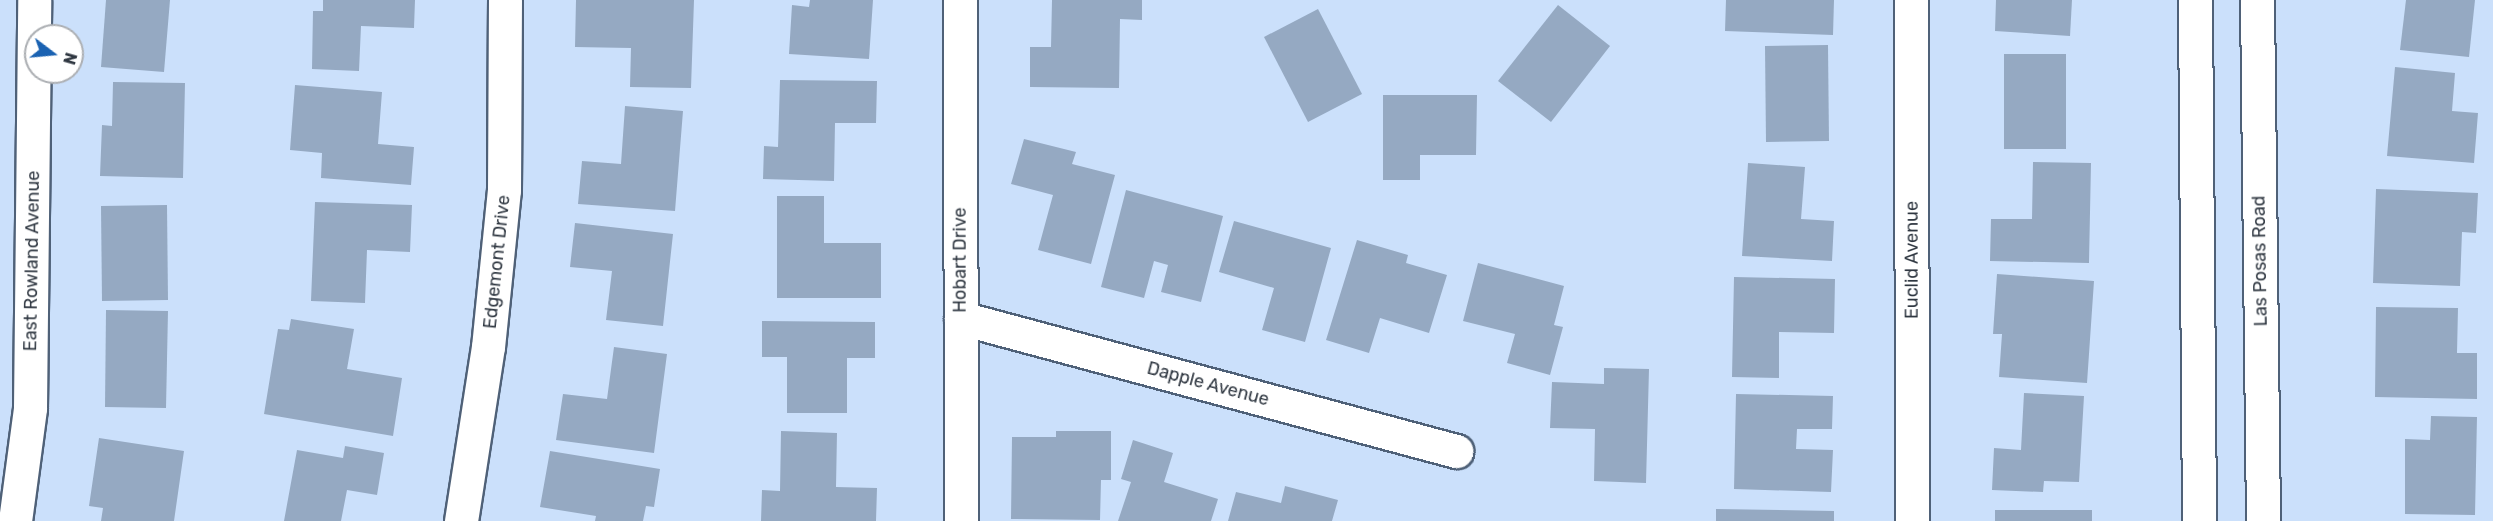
<!DOCTYPE html>
<style>
body{margin:0}
#map{position:relative;width:2493px;height:521px;overflow:hidden;background:#cbe0fb;font-family:Rubik,sans-serif}
div>[style]{position:absolute}
.building>*{inset:0;background:#95a9c2}
.roads{filter:drop-shadow(2px 0 #4f6178) drop-shadow(-2px 0 #4f6178) drop-shadow(0 2px #4f6178) drop-shadow(0 -2px #4f6178)}
.minor>*{height:33px;margin:-16.5px;padding:0 16.5px;transform-origin:16.5px;border-radius:16.5px;background:#fff}
.major>*{height:33px;margin:-16.5px;padding:0 16.5px;transform-origin:16.5px;border-radius:16.5px;background:#fff}
span{translate:-50% -50%;white-space:nowrap;text-align:center;line-height:1.15;-webkit-text-stroke:4.5px #fff;paint-order:stroke}
.street-label{font-size:18px;color:#2f3741}
.north{position:absolute;left:24px;top:24px;width:60px;height:60px;box-sizing:border-box;background:#fff;border:2px solid #acafb3;border-radius:50%;rotate:106deg;font-size:16px;font-weight:700;line-height:24px;text-align:center;color:#2f3741}
.north::after{content:'';display:block;margin:auto;width:21px;height:27px;background:#1a62b2;clip-path:polygon(50% 0,100% 100%,50% 72%,0 100%)}
</style>
<div id="map">
<div class="building">
<i style="clip-path:polygon(106px 0,170px 0,164px 72px,101px 67px)"></i>
<i style="clip-path:polygon(323px 0,415px 0,414px 28px,361px 26px,359px 71px,312px 69px,313px 11px,323px 11px)"></i>
<i style="clip-path:polygon(576px 0,694px 0,691px 88px,630px 87px,631px 48px,575px 47px)"></i>
<i style="clip-path:polygon(810px 0,873px 0,869px 59px,789px 54px,792px 5px,809px 7px)"></i>
<i style="clip-path:polygon(1052px 0,1142px 0,1142px 20px,1120px 19px,1119px 88px,1030px 87px,1030px 47px,1051px 47px)"></i>
<i style="clip-path:polygon(1726px 0,1834px 0,1833px 35px,1725px 31px)"></i>
<i style="clip-path:polygon(1996px 0,2072px 0,2070px 36px,1995px 31px)"></i>
<i style="clip-path:polygon(2406px 0,2475px 0,2469px 57px,2400px 50px)"></i>
<i style="clip-path:polygon(1558px 5px,1610px 46px,1551px 122px,1498px 81px)"></i>
<i style="clip-path:polygon(1318px 9px,1362px 94px,1308px 122px,1264px 37px)"></i>
<i style="clip-path:polygon(1828px 45px,1829px 141px,1766px 142px,1765px 46px)"></i>
<i style="clip-path:polygon(2004px 54px,2066px 54px,2066px 149px,2004px 149px)"></i>
<i style="clip-path:polygon(2395px 67px,2455px 73px,2452px 111px,2478px 113px,2474px 163px,2387px 156px)"></i>
<i style="clip-path:polygon(780px 80px,877px 81px,876px 123px,835px 123px,834px 181px,763px 179px,764px 146px,778px 147px)"></i>
<i style="clip-path:polygon(113px 82px,185px 83px,183px 178px,100px 176px,102px 125px,112px 126px)"></i>
<i style="clip-path:polygon(295px 85px,382px 92px,378px 144px,414px 147px,411px 185px,321px 178px,322px 153px,290px 150px)"></i>
<i style="clip-path:polygon(1383px 95px,1477px 95px,1476px 155px,1420px 155px,1420px 180px,1383px 180px)"></i>
<i style="clip-path:polygon(625px 106px,683px 111px,675px 211px,578px 204px,582px 161px,621px 164px)"></i>
<i style="clip-path:polygon(1024px 139px,1076px 152px,1072px 164px,1115px 175px,1091px 264px,1038px 250px,1053px 195px,1011px 184px)"></i>
<i style="clip-path:polygon(2033px 162px,2091px 163px,2089px 263px,1990px 261px,1991px 219px,2032px 219px)"></i>
<i style="clip-path:polygon(1748px 163px,1805px 167px,1801px 219px,1834px 221px,1832px 261px,1742px 256px)"></i>
<i style="clip-path:polygon(2376px 189px,2478px 193px,2476px 233px,2462px 232px,2460px 286px,2373px 283px)"></i>
<i style="clip-path:polygon(1126px 190px,1223px 216px,1201px 302px,1161px 292px,1168px 265px,1154px 261px,1144px 298px,1101px 287px)"></i>
<i style="clip-path:polygon(777px 196px,824px 196px,824px 243px,881px 243px,881px 298px,777px 298px)"></i>
<i style="clip-path:polygon(315px 202px,412px 205px,410px 252px,367px 250px,365px 303px,311px 301px)"></i>
<i style="clip-path:polygon(167px 205px,168px 300px,102px 301px,101px 206px)"></i>
<i style="clip-path:polygon(1234px 221px,1331px 248px,1305px 342px,1262px 330px,1274px 288px,1219px 272px)"></i>
<i style="clip-path:polygon(575px 223px,673px 234px,663px 326px,606px 320px,612px 271px,570px 267px)"></i>
<i style="clip-path:polygon(1357px 240px,1408px 255px,1406px 263px,1447px 275px,1429px 333px,1380px 318px,1369px 353px,1326px 340px)"></i>
<i style="clip-path:polygon(1478px 263px,1564px 286px,1554px 325px,1563px 327px,1550px 375px,1507px 363px,1515px 334px,1463px 321px)"></i>
<i style="clip-path:polygon(1997px 274px,2094px 281px,2087px 383px,1999px 377px,2002px 334px,1993px 334px)"></i>
<i style="clip-path:polygon(1734px 277px,1835px 279px,1834px 333px,1779px 332px,1779px 378px,1732px 377px)"></i>
<i style="clip-path:polygon(2376px 307px,2458px 308px,2457px 353px,2477px 353px,2477px 399px,2375px 397px)"></i>
<i style="clip-path:polygon(106px 310px,168px 311px,166px 408px,105px 407px)"></i>
<i style="clip-path:polygon(291px 319px,354px 329px,347px 369px,402px 378px,393px 436px,264px 414px,278px 329px,289px 330px)"></i>
<i style="clip-path:polygon(762px 321px,875px 322px,875px 358px,847px 358px,847px 413px,787px 413px,787px 357px,762px 357px)"></i>
<i style="clip-path:polygon(614px 347px,667px 354px,654px 453px,556px 440px,563px 394px,607px 399px)"></i>
<i style="clip-path:polygon(1604px 368px,1649px 369px,1646px 483px,1594px 481px,1595px 429px,1550px 428px,1552px 382px,1604px 384px)"></i>
<i style="clip-path:polygon(2024px 393px,2084px 396px,2079px 482px,2044px 481px,2043px 492px,1992px 490px,1994px 448px,2021px 450px)"></i>
<i style="clip-path:polygon(1736px 394px,1833px 396px,1832px 429px,1797px 429px,1796px 449px,1833px 450px,1831px 492px,1734px 489px)"></i>
<i style="clip-path:polygon(2431px 416px,2477px 417px,2475px 515px,2405px 514px,2405px 439px,2430px 440px)"></i>
<i style="clip-path:polygon(781px 431px,837px 433px,836px 487px,877px 488px,876px 521px,761px 521px,762px 490px,780px 491px)"></i>
<i style="clip-path:polygon(1056px 431px,1111px 431px,1111px 480px,1101px 480px,1100px 520px,1011px 519px,1012px 437px,1056px 437px)"></i>
<i style="clip-path:polygon(99px 438px,184px 451px,174px 521px,101px 521px,103px 508px,89px 506px)"></i>
<i style="clip-path:polygon(1133px 440px,1173px 453px,1164px 482px,1218px 499px,1211px 521px,1118px 521px,1131px 482px,1121px 479px)"></i>
<i style="clip-path:polygon(345px 446px,384px 453px,377px 495px,347px 490px,341px 521px,284px 521px,297px 450px,343px 458px)"></i>
<i style="clip-path:polygon(550px 451px,660px 469px,654px 507px,646px 506px,643px 521px,595px 521px,596px 516px,540px 507px)"></i>
<i style="clip-path:polygon(1285px 486px,1338px 500px,1332px 521px,1228px 521px,1236px 492px,1281px 503px)"></i>
<i style="clip-path:polygon(1716px 509px,1834px 511px,1834px 521px,1716px 521px)"></i>
<i style="clip-path:polygon(1995px 510px,2092px 510px,2092px 521px,1995px 521px)"></i>
</div>
<div class="roads">
<div class="minor">
<i style="left:960px;top:0;width:521px;rotate:89.89deg"></i>
<i style="left:1911px;top:0;width:521px;rotate:89.89deg"></i>
<i style="left:961px;top:318px;width:513px;rotate:15.04deg"></i>
<i style="left:15px;top:521px;width:114px;rotate:-82.4deg"></i>
<i style="left:30px;top:408px;width:408px;rotate:-89.4deg"></i>
<i style="left:461px;top:521px;width:176px;rotate:-81.2deg"></i>
<i style="left:488px;top:347px;width:158px;rotate:-84.2deg"></i>
<i style="left:504px;top:190px;width:190px;rotate:-89.7deg"></i>
</div>
<div class="major">
<i style="left:2195px;top:0;width:521px;rotate:89.56deg"></i>
<i style="left:2257px;top:0;width:521px;rotate:89.34deg"></i>
</div>
</div>
<div class="street-label">
<span style="left:960px;top:260px;rotate:-90deg">Hobart Drive</span>
<span style="left:1912px;top:260px;rotate:-90deg">Euclid Avenue</span>
<span style="left:32px;top:261px;rotate:-89deg">East Rowland Avenue</span>
<span style="left:2260px;top:261px;rotate:-91deg">Las Posas Road</span>
<span style="left:497px;top:262px;rotate:-84deg">Edgemont Drive</span>
<span style="left:1208px;top:384px;rotate:15deg">Dapple Avenue</span>
</div>
<div class="north">N</div>
</div>
